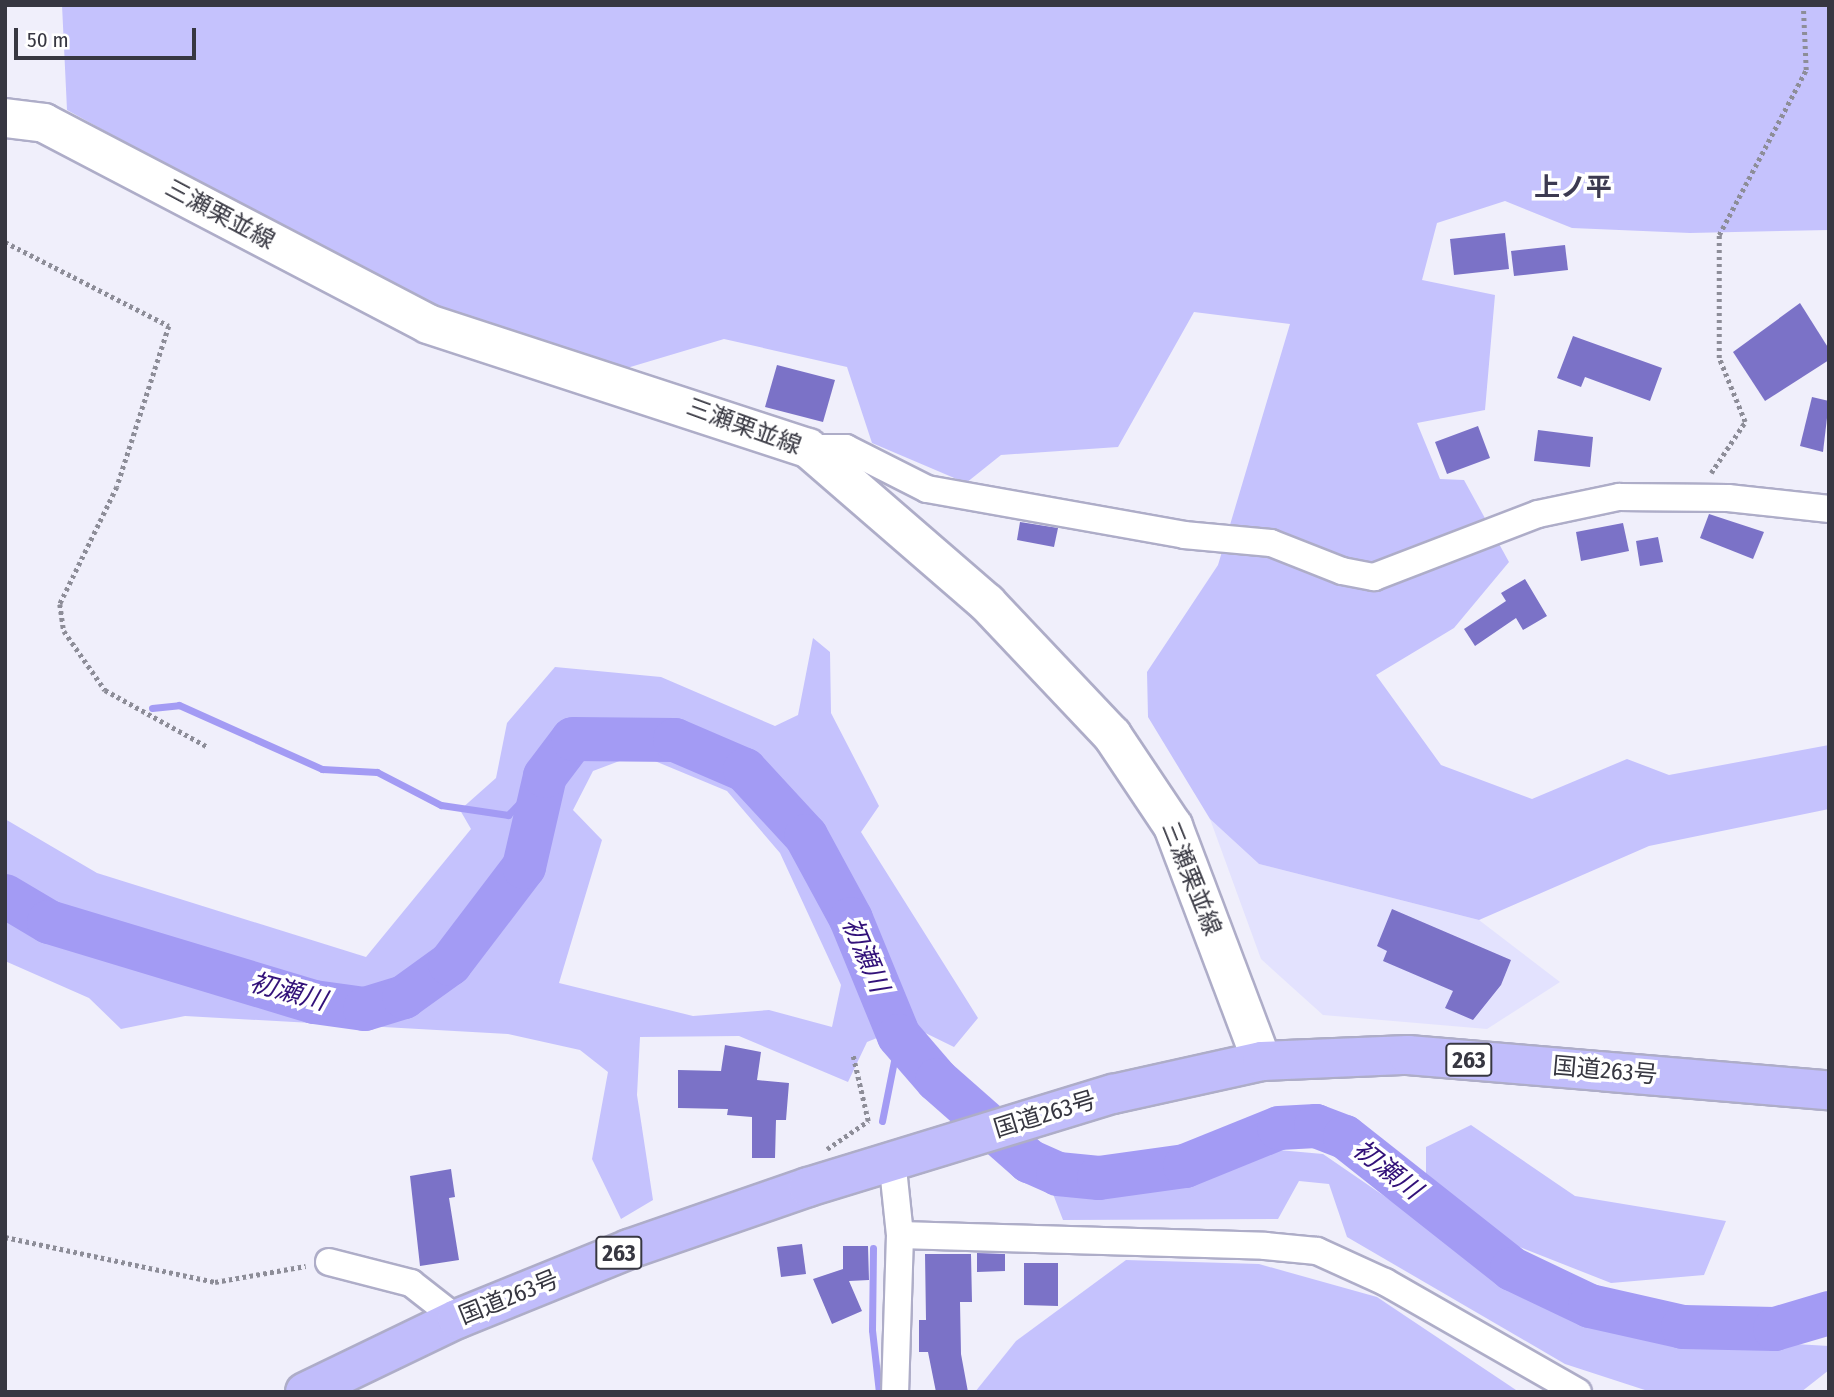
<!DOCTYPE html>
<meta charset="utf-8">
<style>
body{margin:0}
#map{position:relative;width:1834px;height:1397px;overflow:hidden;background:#f0effb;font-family:"Fira Sans Condensed","Noto Sans JP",sans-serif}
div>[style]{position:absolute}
.built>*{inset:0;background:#e3e2fe}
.green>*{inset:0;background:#c5c2fd}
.stream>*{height:7px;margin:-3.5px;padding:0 3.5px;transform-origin:3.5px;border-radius:3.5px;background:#a39bf4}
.river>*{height:44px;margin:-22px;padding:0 22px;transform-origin:22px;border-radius:22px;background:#a39bf4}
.building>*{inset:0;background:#7b72c7}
.path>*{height:4.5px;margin-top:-2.25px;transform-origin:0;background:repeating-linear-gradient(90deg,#8d8d98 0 3.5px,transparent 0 7px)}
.roads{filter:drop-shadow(2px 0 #aeadc8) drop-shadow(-2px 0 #aeadc8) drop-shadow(0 2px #aeadc8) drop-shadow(0 -2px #aeadc8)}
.street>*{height:26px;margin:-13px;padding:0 13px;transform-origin:13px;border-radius:13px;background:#fff}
.secondary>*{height:38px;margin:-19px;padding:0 19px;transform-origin:19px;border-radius:19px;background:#fff}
.highway>*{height:38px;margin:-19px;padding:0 19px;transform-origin:19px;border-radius:19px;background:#c1bdfb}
span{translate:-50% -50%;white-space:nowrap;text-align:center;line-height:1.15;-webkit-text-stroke:7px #fff;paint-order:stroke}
.shield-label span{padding:2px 5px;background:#fff;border:2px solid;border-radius:5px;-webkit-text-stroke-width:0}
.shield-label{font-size:23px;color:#373741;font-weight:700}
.street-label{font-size:24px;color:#373741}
.neighbourhood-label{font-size:26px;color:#3c3a50;font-weight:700}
.water-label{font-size:26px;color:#321179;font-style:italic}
.frame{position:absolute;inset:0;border:7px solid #373741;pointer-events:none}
.scale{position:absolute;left:14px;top:28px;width:182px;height:32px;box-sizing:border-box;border:4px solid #373741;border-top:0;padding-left:9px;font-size:21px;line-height:24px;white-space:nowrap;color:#373741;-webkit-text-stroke:5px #fff;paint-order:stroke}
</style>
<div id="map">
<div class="built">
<i style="clip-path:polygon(1210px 819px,1259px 864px,1479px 920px,1560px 982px,1487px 1029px,1323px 1015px,1261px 959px)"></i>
</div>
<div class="green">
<i style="clip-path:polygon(62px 5px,1829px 5px,1829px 230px,1690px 233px,1572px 228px,1505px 201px,1437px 223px,1422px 280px,1495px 295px,1485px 410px,1417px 423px,1440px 479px,1464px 480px,1509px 562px,1454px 628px,1376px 675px,1441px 765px,1532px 799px,1627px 759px,1669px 775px,1829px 745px,1829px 809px,1649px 846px,1479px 920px,1259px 864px,1210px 819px,1148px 717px,1147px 672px,1218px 565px,1290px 324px,1194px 312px,1118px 447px,1001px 455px,966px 483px,872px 443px,847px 367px,724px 339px,627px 368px,434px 313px,67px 110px)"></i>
<i style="clip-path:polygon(evenodd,813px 638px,830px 652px,831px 713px,879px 806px,861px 832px,978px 1018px,954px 1047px,909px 1025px,867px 1042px,848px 1082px,739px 1036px,640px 1037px,637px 1095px,653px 1200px,621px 1219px,592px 1159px,608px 1072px,580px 1050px,508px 1034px,185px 1016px,121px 1029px,89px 998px,5px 961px,5px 819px,97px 873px,366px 957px,471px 829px,460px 810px,496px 778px,507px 723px,555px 667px,661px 677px,775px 726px,798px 715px,813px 638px,638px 754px,727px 791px,780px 853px,841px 985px,832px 1027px,769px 1010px,693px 1016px,559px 983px,602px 840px,573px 810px,593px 771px,638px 754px)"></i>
<i style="clip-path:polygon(1471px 1125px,1575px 1196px,1726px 1221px,1704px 1275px,1611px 1283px,1499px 1239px,1426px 1177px,1426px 1147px)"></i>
<i style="clip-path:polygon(1268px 1149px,1323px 1154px,1508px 1281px,1644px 1335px,1829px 1346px,1829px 1370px,1801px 1392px,1651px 1392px,1565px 1364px,1347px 1237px,1329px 1184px,1299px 1181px,1278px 1219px,1063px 1220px,1053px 1194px,1184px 1183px)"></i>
<i style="clip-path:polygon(1126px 1260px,1259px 1264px,1377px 1297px,1519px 1392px,975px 1392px,1016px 1341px)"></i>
</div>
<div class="stream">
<i style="left:152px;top:708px;width:27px;rotate:-6deg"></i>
<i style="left:179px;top:705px;width:157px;rotate:24.1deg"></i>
<i style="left:322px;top:769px;width:55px;rotate:3.1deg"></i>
<i style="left:377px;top:772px;width:72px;rotate:27.3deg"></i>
<i style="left:441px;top:805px;width:68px;rotate:8.5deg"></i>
<i style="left:508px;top:815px;width:54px;rotate:-46.5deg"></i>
<i style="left:882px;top:1121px;width:87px;rotate:-78.7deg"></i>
<i style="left:873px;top:1248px;width:82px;rotate:90.7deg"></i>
<i style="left:872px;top:1330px;width:62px;rotate:83.6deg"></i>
</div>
<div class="river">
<i style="left:5px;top:896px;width:51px;rotate:30.6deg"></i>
<i style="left:49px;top:922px;width:277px;rotate:16.8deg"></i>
<i style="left:314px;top:1002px;width:51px;rotate:7.8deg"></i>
<i style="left:365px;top:1009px;width:41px;rotate:-17.1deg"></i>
<i style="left:404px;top:997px;width:57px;rotate:-35.7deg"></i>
<i style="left:450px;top:964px;width:122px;rotate:-52.7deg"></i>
<i style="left:524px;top:867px;width:93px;rotate:-77deg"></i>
<i style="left:545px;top:776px;width:46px;rotate:-52.9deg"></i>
<i style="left:573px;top:739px;width:102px;rotate:0.6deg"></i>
<i style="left:675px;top:740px;width:76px;rotate:23.2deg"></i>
<i style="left:745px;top:770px;width:90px;rotate:47.3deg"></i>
<i style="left:806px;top:836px;width:94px;rotate:61.5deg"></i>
<i style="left:851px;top:919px;width:126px;rotate:67.7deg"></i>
<i style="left:899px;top:1036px;width:58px;rotate:49.2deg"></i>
<i style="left:937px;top:1080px;width:123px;rotate:41.4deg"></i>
<i style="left:1029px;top:1161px;width:32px;rotate:24deg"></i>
<i style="left:1058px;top:1174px;width:41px;rotate:5.6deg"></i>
<i style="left:1099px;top:1178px;width:87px;rotate:-7.9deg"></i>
<i style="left:1185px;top:1166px;width:101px;rotate:-22deg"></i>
<i style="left:1279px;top:1128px;width:37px;rotate:-3deg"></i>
<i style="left:1316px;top:1126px;width:31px;rotate:21deg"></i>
<i style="left:1345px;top:1137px;width:213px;rotate:38.3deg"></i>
<i style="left:1512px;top:1269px;width:86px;rotate:25.4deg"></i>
<i style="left:1590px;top:1306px;width:95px;rotate:12.7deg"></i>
<i style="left:1683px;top:1327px;width:92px;rotate:1.2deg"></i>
<i style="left:1775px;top:1329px;width:56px;rotate:-16.5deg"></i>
</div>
<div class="building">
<i style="clip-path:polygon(1505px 233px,1509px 269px,1454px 275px,1450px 239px)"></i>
<i style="clip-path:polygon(1565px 245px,1568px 270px,1514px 276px,1511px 251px)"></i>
<i style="clip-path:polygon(1800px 303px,1829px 349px,1829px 360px,1765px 401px,1733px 352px)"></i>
<i style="clip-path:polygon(1573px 336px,1662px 368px,1650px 401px,1585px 377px,1581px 387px,1557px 378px)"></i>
<i style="clip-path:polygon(777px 365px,835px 380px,823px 422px,765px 407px)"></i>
<i style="clip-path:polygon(1812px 397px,1829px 401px,1823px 452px,1800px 446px)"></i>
<i style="clip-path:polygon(1478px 426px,1490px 458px,1447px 474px,1435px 442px)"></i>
<i style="clip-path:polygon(1538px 430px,1593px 437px,1590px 467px,1534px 461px)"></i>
<i style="clip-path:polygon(1709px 514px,1764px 532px,1753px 559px,1700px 538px)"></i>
<i style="clip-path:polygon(1020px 522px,1058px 528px,1054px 547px,1017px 540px)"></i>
<i style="clip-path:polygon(1623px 523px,1629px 551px,1581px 561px,1576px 532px)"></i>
<i style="clip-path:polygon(1658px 537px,1663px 562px,1640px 566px,1636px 541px)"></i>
<i style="clip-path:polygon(1525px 579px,1547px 616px,1523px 630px,1516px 618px,1475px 646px,1464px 629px,1506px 601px,1501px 593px)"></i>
<i style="clip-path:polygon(1392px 909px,1511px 960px,1501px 985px,1473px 1020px,1445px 1008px,1453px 991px,1383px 961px,1387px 951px,1377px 946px)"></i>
<i style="clip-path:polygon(725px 1045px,761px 1052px,757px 1080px,789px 1083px,786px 1120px,776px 1120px,775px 1158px,752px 1158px,752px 1117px,727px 1115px,728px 1109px,678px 1108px,678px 1070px,721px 1071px)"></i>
<i style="clip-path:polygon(451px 1169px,455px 1197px,449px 1198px,459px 1260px,420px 1266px,410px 1176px)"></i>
<i style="clip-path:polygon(802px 1244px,806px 1274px,781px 1277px,777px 1247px)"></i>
<i style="clip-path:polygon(843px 1246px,868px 1246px,869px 1280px,849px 1281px,862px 1311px,832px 1324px,813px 1279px,843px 1269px)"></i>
<i style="clip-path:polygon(977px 1253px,1005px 1254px,1005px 1271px,977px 1272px)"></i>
<i style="clip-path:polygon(925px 1254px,971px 1254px,972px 1302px,960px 1302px,961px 1354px,968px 1392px,936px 1392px,928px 1352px,919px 1352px,919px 1320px,926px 1320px)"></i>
<i style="clip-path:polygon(1024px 1263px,1058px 1263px,1058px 1306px,1024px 1305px)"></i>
</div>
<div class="path">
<i style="left:5px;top:242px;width:184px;rotate:27.1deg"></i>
<i style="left:169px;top:326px;width:169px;rotate:107.9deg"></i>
<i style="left:117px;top:487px;width:130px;rotate:116deg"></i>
<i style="left:60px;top:604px;width:27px;rotate:82deg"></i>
<i style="left:64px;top:631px;width:72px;rotate:55.2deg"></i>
<i style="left:105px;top:690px;width:118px;rotate:29deg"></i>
<i style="left:1711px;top:473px;width:61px;rotate:-56.3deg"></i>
<i style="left:1745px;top:422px;width:69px;rotate:-112.1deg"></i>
<i style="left:1719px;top:358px;width:123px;rotate:-90deg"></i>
<i style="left:1719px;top:235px;width:187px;rotate:-62.2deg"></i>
<i style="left:1806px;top:70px;width:65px;rotate:-92.6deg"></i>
<i style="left:827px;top:1149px;width:50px;rotate:-34.3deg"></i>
<i style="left:868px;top:1121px;width:67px;rotate:-103deg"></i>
<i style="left:5px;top:1237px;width:215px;rotate:12.1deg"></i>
<i style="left:215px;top:1282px;width:92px;rotate:-10deg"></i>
</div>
<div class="roads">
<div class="street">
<i style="left:808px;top:448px;width:38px"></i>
<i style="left:846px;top:448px;width:91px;rotate:26.8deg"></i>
<i style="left:927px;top:489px;width:261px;rotate:10.1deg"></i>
<i style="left:1184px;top:535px;width:87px;rotate:5.3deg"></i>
<i style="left:1271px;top:543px;width:76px;rotate:21.5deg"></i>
<i style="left:1342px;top:571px;width:33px;rotate:11deg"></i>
<i style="left:1374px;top:577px;width:176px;rotate:-21deg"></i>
<i style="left:1538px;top:514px;width:83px;rotate:-11.9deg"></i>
<i style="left:1619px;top:497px;width:109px;rotate:0.5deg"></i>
<i style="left:1728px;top:498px;width:102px;rotate:6.2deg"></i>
<i style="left:892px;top:1159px;width:76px;rotate:84deg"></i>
<i style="left:900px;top:1235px;width:157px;rotate:91.8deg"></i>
<i style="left:900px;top:1235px;width:365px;rotate:1.7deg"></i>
<i style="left:1265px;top:1246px;width:52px;rotate:5.5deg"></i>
<i style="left:1317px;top:1251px;width:75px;rotate:24.5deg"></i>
<i style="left:1385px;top:1282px;width:222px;rotate:29.7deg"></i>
<i style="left:329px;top:1262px;width:85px;rotate:14.4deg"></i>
<i style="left:411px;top:1283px;width:58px;rotate:38deg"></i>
</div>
<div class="secondary">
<i style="left:5px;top:118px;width:39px;rotate:7deg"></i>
<i style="left:44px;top:123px;width:433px;rotate:27.6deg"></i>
<i style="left:428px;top:324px;width:400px;rotate:18.1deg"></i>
<i style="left:808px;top:448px;width:237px;rotate:40.9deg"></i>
<i style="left:987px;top:603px;width:182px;rotate:46.6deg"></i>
<i style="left:1112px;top:735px;width:110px;rotate:56.2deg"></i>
<i style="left:1173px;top:826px;width:251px;rotate:69.3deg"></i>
</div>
<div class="highway">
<i style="left:305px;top:1392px;width:169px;rotate:-25.7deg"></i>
<i style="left:457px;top:1319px;width:186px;rotate:-22.1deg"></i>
<i style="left:629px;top:1249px;width:189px;rotate:-19.1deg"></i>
<i style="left:808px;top:1187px;width:319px;rotate:-17deg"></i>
<i style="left:1113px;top:1094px;width:153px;rotate:-12.5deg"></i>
<i style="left:1262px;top:1061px;width:146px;rotate:-2.4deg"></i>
<i style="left:1408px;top:1055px;width:422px;rotate:4.8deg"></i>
</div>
</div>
<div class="shield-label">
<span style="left:1469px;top:1060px">263</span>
<span style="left:619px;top:1253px">263</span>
</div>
<div class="street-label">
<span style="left:220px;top:215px;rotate:28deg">三瀬栗並線</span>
<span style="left:744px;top:427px;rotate:20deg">三瀬栗並線</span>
<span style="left:1191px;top:879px;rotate:68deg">三瀬栗並線</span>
<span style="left:1605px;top:1071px;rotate:5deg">国道263号</span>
<span style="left:1045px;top:1115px;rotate:-17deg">国道263号</span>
<span style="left:509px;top:1298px;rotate:-22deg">国道263号</span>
</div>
<div class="neighbourhood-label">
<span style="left:1573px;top:188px">上ノ平</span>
</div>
<div class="water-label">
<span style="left:865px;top:955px;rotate:67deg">初瀬川</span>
<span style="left:288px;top:992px;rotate:15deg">初瀬川</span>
<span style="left:1387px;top:1170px;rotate:38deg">初瀬川</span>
</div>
<div class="frame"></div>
<div class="scale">50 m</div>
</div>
